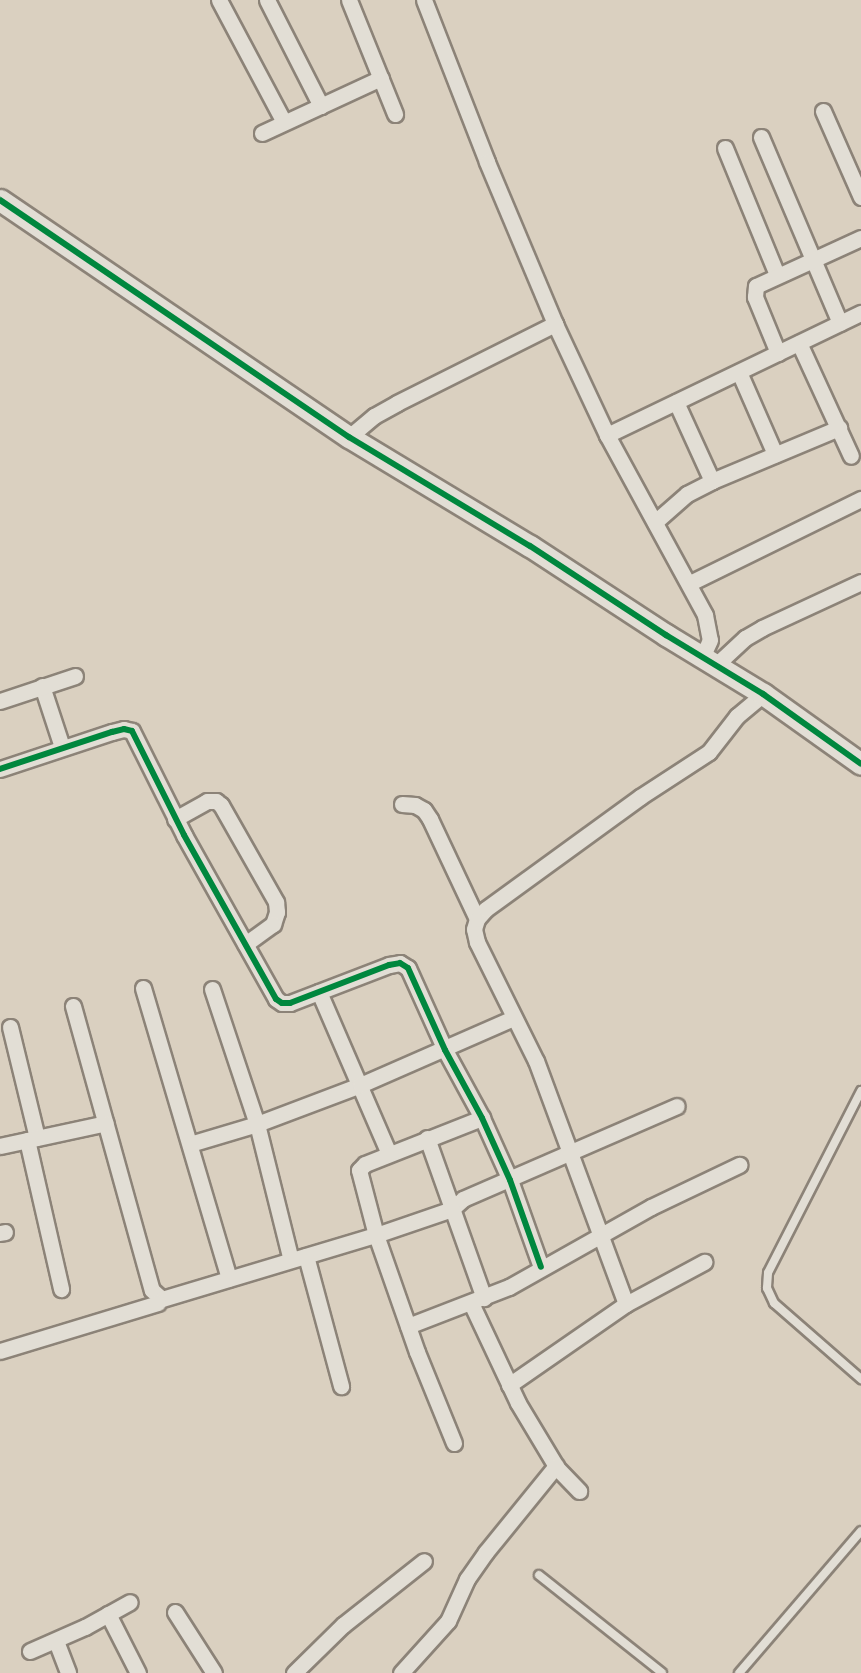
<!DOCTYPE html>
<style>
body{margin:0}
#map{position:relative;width:861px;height:1673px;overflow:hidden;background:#dad0c0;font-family:"Gentium Book Plus",serif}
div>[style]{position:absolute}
.roads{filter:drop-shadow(2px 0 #8c8378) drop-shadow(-2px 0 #8c8378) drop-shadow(0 2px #8c8378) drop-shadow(0 -2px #8c8378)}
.lane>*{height:8px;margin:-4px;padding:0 4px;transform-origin:4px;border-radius:4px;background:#e2ded5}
.street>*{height:15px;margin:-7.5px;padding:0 7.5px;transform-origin:7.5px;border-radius:7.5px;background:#e2ded5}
.secondary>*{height:21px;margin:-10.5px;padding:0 10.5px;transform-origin:10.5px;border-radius:10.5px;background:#e2ded5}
.cycleway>*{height:6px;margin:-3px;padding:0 3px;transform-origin:3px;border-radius:3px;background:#00873e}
span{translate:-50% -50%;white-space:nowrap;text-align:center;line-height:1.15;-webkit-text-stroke:6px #ede3cf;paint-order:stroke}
</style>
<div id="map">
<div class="roads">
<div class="lane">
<i style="left:861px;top:1091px;width:204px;rotate:117.1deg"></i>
<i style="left:768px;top:1273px;width:15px;rotate:94deg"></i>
<i style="left:767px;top:1288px;width:17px;rotate:65deg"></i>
<i style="left:774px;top:1303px;width:116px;rotate:41.1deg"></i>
<i style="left:539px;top:1575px;width:157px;rotate:38.5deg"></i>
<i style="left:739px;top:1673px;width:187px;rotate:-49.3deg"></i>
</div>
<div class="street">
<i style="left:219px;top:0;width:138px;rotate:62deg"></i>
<i style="left:267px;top:0;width:119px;rotate:63deg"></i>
<i style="left:349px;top:0;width:123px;rotate:68deg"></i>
<i style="left:424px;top:0;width:174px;rotate:68.7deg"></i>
<i style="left:487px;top:162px;width:176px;rotate:67.2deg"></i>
<i style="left:555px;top:324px;width:123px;rotate:64.9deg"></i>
<i style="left:607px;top:435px;width:205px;rotate:61.4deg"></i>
<i style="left:705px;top:615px;width:25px;rotate:79deg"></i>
<i style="left:710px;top:640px;width:19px;rotate:115deg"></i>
<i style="left:823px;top:111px;width:94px;rotate:66.2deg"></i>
<i style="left:262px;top:133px;width:131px;rotate:-24.8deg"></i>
<i style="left:761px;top:137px;width:202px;rotate:67deg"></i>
<i style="left:725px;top:148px;width:137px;rotate:67.7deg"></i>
<i style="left:799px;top:343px;width:124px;rotate:65.3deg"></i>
<i style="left:778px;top:353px;width:61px;rotate:-112.3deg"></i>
<i style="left:755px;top:297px;width:11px;rotate:-85deg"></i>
<i style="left:756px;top:286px;width:115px;rotate:-24.6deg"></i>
<i style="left:739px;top:372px;width:90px;rotate:66.3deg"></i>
<i style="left:676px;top:402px;width:87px;rotate:65.5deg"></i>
<i style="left:607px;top:435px;width:282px;rotate:-25.7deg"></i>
<i style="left:349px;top:437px;width:33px;rotate:-40deg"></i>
<i style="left:374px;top:416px;width:26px;rotate:-29deg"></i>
<i style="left:397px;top:403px;width:177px;rotate:-26.6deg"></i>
<i style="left:655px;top:522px;width:43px;rotate:-41.2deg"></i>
<i style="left:687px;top:494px;width:28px;rotate:-27deg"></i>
<i style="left:712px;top:481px;width:138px;rotate:-22.7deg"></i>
<i style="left:690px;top:583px;width:191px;rotate:-26.2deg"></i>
<i style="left:716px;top:665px;width:40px;rotate:-43deg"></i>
<i style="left:745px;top:638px;width:20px;rotate:-30deg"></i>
<i style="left:762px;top:628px;width:109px;rotate:-24.9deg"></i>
<i style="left:42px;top:686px;width:64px;rotate:71.8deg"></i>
<i style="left:0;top:701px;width:79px;rotate:-18.4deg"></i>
<i style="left:0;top:769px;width:118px;rotate:-18.3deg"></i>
<i style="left:112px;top:732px;width:12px;rotate:-14deg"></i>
<i style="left:124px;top:729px;width:8px;rotate:14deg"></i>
<i style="left:132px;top:731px;width:116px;rotate:63.4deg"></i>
<i style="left:184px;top:835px;width:188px;rotate:60.7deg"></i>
<i style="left:276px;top:999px;width:7px;rotate:34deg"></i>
<i style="left:282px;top:1003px;width:8px"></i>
<i style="left:290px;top:1003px;width:106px;rotate:-21deg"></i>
<i style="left:389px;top:965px;width:11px;rotate:-10deg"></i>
<i style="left:400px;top:963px;width:9px;rotate:32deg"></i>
<i style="left:408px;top:968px;width:90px;rotate:65.7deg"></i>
<i style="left:445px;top:1050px;width:77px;rotate:61.4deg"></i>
<i style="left:482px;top:1118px;width:68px;rotate:65.7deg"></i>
<i style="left:510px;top:1180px;width:92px;rotate:70.4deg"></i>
<i style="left:402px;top:804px;width:13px;rotate:4deg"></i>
<i style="left:415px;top:805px;width:10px;rotate:29deg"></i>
<i style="left:424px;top:810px;width:11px;rotate:56deg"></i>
<i style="left:430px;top:819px;width:110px;rotate:64.8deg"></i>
<i style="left:175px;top:819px;width:37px;rotate:-29deg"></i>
<i style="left:207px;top:801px;width:9px"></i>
<i style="left:216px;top:801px;width:6px;rotate:39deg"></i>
<i style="left:221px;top:805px;width:112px;rotate:60.4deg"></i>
<i style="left:276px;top:902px;width:10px;rotate:84deg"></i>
<i style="left:277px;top:912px;width:13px;rotate:108deg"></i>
<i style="left:273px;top:924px;width:34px;rotate:144deg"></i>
<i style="left:143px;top:988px;width:303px;rotate:73.5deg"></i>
<i style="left:212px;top:989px;width:142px;rotate:71.6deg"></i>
<i style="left:257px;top:1124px;width:140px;rotate:76deg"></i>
<i style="left:319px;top:992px;width:176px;rotate:66.6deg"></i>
<i style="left:73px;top:1006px;width:295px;rotate:74.5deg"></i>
<i style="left:152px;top:1290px;width:13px;rotate:42deg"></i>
<i style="left:162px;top:1299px;width:223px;rotate:-16.7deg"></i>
<i style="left:376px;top:1235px;width:80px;rotate:-18.9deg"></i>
<i style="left:452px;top:1209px;width:15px;rotate:-42deg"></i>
<i style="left:463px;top:1199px;width:233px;rotate:-23.5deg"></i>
<i style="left:10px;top:1027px;width:114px;rotate:76.3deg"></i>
<i style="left:427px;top:1138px;width:170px;rotate:70.4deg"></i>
<i style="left:27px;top:1140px;width:153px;rotate:77.1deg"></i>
<i style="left:190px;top:1144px;width:70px;rotate:-16.6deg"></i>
<i style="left:257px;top:1124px;width:110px;rotate:-20.7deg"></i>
<i style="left:360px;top:1085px;width:167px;rotate:-23.6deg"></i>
<i style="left:0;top:1146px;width:108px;rotate:-12.2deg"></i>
<i style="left:0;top:1233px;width:5px;rotate:-11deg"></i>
<i style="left:306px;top:1256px;width:135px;rotate:74.9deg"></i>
<i style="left:471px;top:1303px;width:110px;rotate:64.8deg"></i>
<i style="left:518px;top:1403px;width:76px;rotate:59deg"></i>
<i style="left:557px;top:1468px;width:32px;rotate:46deg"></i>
<i style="left:626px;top:1304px;width:259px;rotate:-110.3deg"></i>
<i style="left:536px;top:1061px;width:133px;rotate:-116.4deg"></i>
<i style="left:477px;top:942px;width:13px;rotate:-103deg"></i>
<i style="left:474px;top:929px;width:10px;rotate:-73deg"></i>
<i style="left:477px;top:919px;width:13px;rotate:-48deg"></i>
<i style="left:486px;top:909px;width:190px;rotate:-36deg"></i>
<i style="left:640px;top:797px;width:82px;rotate:-33.1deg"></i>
<i style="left:709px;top:752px;width:46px;rotate:-52.1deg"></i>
<i style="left:737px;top:716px;width:34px;rotate:-40deg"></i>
<i style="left:408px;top:1326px;width:108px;rotate:-21.1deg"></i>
<i style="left:509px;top:1287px;width:163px;rotate:-29.4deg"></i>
<i style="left:651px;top:1207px;width:98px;rotate:-25.5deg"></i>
<i style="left:0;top:1351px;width:165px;rotate:-16.9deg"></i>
<i style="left:509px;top:1385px;width:142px;rotate:-34.7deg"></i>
<i style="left:626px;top:1304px;width:89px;rotate:-28.3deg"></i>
<i style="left:454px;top:1443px;width:98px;rotate:-112.1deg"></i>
<i style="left:417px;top:1352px;width:124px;rotate:-109.3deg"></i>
<i style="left:376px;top:1235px;width:67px;rotate:-104.7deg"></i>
<i style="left:359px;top:1170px;width:8px;rotate:-45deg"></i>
<i style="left:365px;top:1164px;width:126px;rotate:-21.5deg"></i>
<i style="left:175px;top:1612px;width:72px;rotate:57.4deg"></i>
<i style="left:108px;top:1614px;width:66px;rotate:63deg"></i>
<i style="left:56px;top:1641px;width:34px;rotate:69deg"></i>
<i style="left:30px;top:1651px;width:60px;rotate:-23.6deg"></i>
<i style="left:85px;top:1627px;width:51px;rotate:-29.1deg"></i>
<i style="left:294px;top:1673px;width:69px;rotate:-44.4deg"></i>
<i style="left:343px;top:1625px;width:103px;rotate:-38.3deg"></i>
<i style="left:401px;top:1673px;width:70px;rotate:-47.9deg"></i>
<i style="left:448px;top:1621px;width:46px;rotate:-65.7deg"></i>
<i style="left:467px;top:1579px;width:33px;rotate:-55deg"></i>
<i style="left:486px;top:1552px;width:111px;rotate:-50.9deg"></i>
</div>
<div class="secondary">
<i style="left:0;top:200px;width:422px;rotate:34.2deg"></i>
<i style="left:349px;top:437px;width:211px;rotate:31.1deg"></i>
<i style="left:530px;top:546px;width:163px;rotate:33.2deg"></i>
<i style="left:666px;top:635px;width:114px;rotate:31.3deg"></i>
<i style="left:763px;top:694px;width:120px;rotate:35.5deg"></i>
</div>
</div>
<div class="cycleway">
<i style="left:0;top:200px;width:422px;rotate:34.2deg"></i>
<i style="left:349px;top:437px;width:211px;rotate:31.1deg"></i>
<i style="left:530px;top:546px;width:163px;rotate:33.2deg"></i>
<i style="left:666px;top:635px;width:114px;rotate:31.3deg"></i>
<i style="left:763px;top:694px;width:120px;rotate:35.5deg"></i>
<i style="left:0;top:769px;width:118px;rotate:-18.3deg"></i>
<i style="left:112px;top:732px;width:12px;rotate:-14deg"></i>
<i style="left:124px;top:729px;width:8px;rotate:14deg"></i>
<i style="left:132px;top:731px;width:116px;rotate:63.4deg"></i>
<i style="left:184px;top:835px;width:188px;rotate:60.7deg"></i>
<i style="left:276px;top:999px;width:7px;rotate:34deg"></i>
<i style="left:282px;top:1003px;width:8px"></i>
<i style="left:290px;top:1003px;width:106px;rotate:-21deg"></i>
<i style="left:389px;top:965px;width:11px;rotate:-10deg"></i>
<i style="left:400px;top:963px;width:9px;rotate:32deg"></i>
<i style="left:408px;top:968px;width:90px;rotate:65.7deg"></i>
<i style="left:445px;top:1050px;width:77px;rotate:61.4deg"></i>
<i style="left:482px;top:1118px;width:68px;rotate:65.7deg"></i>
<i style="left:510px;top:1180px;width:92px;rotate:70.4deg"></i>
</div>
</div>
